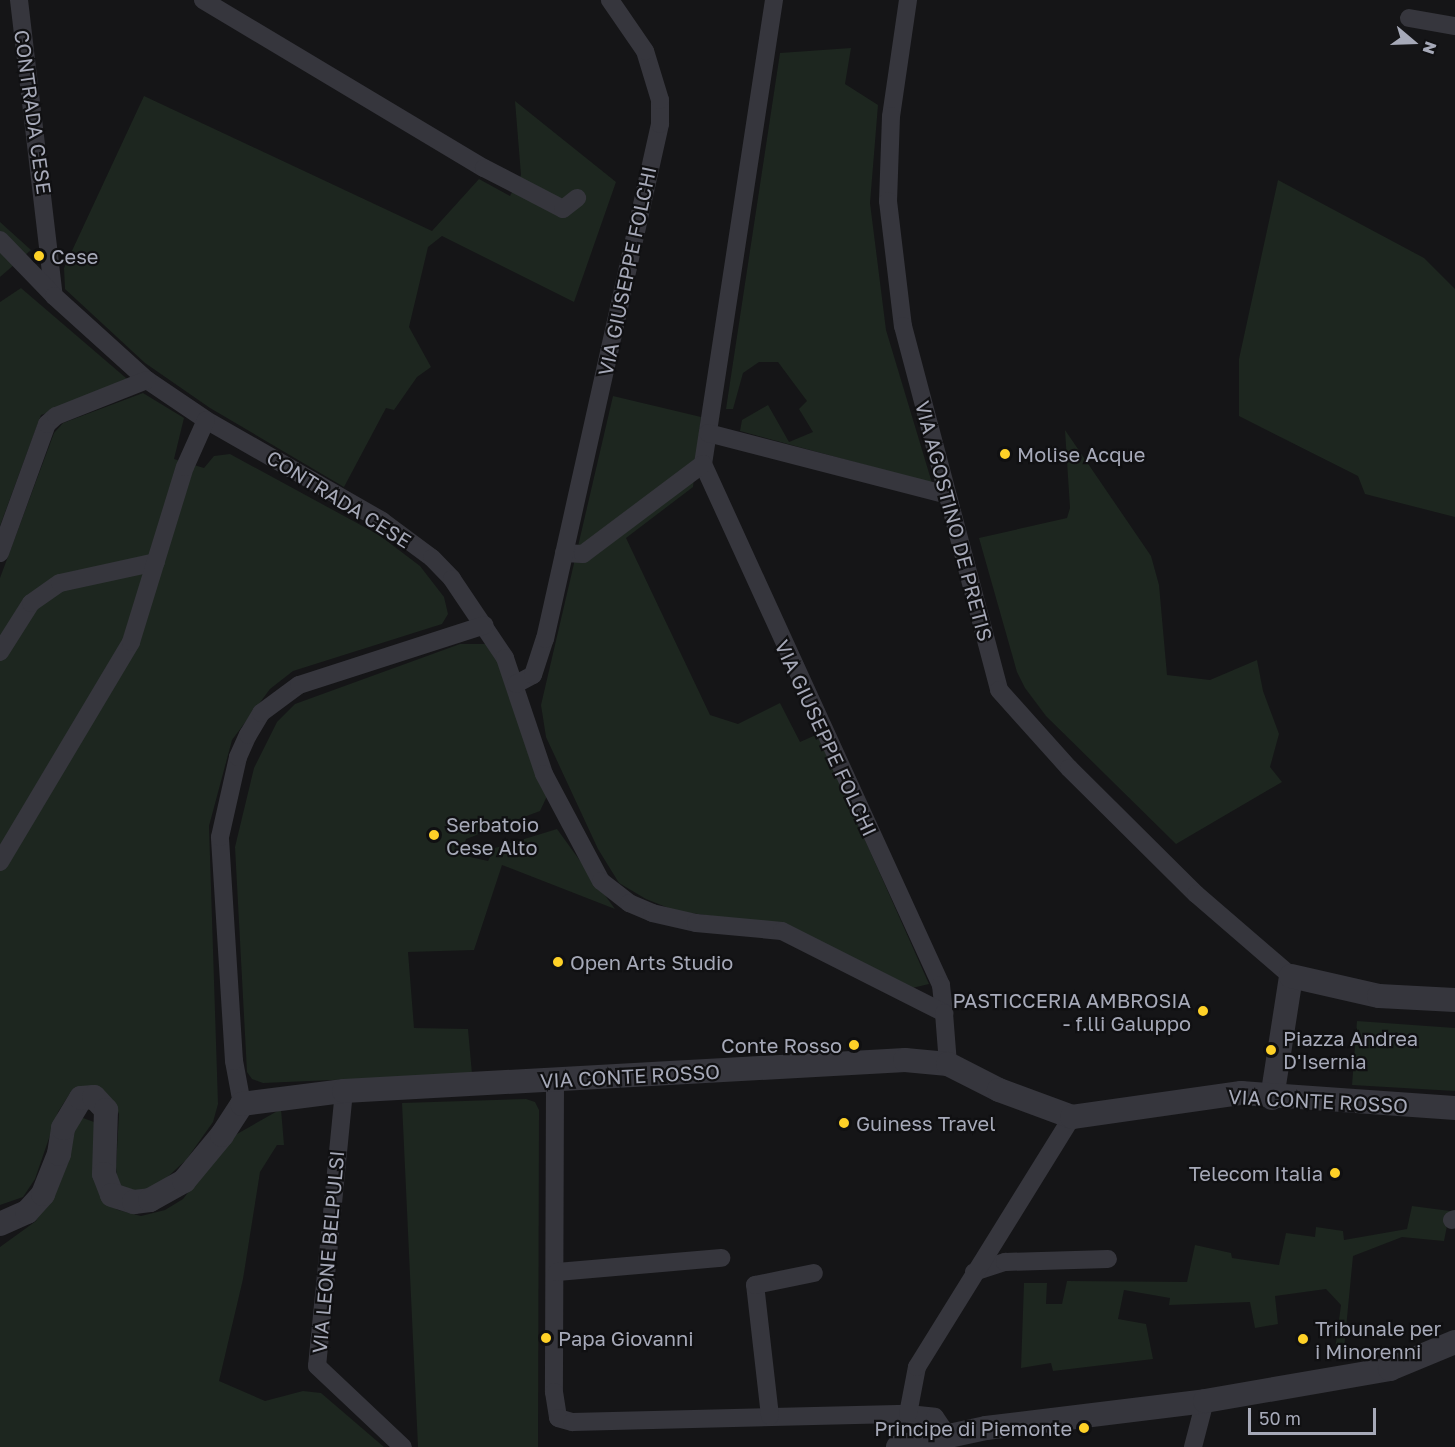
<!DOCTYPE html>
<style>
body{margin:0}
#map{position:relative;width:1455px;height:1447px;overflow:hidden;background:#151517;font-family:"Golos Text",sans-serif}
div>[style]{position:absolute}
.green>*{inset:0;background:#1d261f}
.minor>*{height:18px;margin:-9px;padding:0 9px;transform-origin:9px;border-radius:9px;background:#36363d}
.tertiary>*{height:24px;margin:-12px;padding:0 12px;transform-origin:12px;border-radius:12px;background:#36363d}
.dots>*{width:16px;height:16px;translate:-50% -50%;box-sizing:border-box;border:3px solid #101012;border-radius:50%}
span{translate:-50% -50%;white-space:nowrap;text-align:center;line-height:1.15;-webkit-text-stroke:4.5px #101012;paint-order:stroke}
.street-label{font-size:20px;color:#a6a9b8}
.poi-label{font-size:20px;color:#a6a9b8}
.left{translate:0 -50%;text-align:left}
.right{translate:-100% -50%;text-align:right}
.north{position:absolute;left:1383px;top:12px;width:60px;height:60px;-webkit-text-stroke:4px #101012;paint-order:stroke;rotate:109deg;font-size:16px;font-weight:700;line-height:24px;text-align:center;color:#a6a9b8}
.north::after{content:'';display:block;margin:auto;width:21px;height:27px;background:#a6a9b8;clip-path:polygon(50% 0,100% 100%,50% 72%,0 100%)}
.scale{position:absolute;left:1248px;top:1408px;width:128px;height:27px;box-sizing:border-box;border:3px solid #a6a9b8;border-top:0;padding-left:8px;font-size:18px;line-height:21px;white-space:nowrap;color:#a6a9b8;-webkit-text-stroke:4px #101012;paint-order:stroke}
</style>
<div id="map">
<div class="green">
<i style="clip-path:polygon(851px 48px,845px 84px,878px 105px,870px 203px,886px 330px,932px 483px,740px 431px,742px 420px,768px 405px,789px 442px,813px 432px,799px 409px,807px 401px,778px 362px,759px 362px,743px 373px,733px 409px,726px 409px,780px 53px)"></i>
<i style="clip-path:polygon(144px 96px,432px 231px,479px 179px,510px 196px,521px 175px,515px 101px,616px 182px,574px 302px,442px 236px,428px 247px,409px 327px,431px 367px,417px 377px,394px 410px,386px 408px,344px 487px,210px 408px,145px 363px,65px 289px,64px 268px)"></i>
<i style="clip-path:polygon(1278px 180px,1424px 258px,1455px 289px,1455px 517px,1365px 494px,1358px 476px,1239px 416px,1239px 359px)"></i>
<i style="clip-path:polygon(0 222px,31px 250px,0 277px)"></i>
<i style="clip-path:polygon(21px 288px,133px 384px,41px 415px,0 526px,0 302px)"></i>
<i style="clip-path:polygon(143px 393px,184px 418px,174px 459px,204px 468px,214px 456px,230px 454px,379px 535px,420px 566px,444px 597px,448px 614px,442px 624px,293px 671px,270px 689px,232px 740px,209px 826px,218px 1104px,213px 1122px,186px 1160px,162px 1182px,141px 1192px,126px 1192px,117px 1180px,116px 1167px,119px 1114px,109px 1097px,90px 1087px,72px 1090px,58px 1112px,35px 1179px,23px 1197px,0 1205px,0 578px,54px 433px,63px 423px)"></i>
<i style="clip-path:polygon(613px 396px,701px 417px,693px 487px,626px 538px,710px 715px,738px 724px,780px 703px,800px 742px,818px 734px,929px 984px,912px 988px,786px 926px,676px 911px,646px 899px,619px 883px,598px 849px,546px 737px,541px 705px)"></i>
<i style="clip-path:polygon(1065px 430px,1151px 556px,1159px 585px,1167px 675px,1210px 680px,1257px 660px,1263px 691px,1279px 734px,1270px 767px,1282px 782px,1176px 844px,1046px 716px,1025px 688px,1017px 672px,979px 538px,1067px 518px,1070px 508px)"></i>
<i style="clip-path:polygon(460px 644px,486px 644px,498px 659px,548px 794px,540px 811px,466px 839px,461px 855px,488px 861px,495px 848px,557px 829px,615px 909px,502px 865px,474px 950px,408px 952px,414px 1028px,468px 1029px,472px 1074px,263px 1083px,252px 1079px,247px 1072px,235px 847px,254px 768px,277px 722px,295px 704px)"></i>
<i style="clip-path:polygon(1357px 1021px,1455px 1028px,1455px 1091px,1352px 1085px)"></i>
<i style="clip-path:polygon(526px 1099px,535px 1102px,539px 1110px,538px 1447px,418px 1447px,402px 1103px)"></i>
<i style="clip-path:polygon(281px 1109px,284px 1145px,277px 1145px,260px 1172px,243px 1279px,219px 1381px,265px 1401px,303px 1391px,321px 1393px,384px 1447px,0 1447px,0 1247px,36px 1221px,56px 1184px,76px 1124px,83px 1118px,94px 1122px,103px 1200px,118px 1210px,141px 1216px,165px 1210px,183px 1199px,230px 1138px)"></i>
<i style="clip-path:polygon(1412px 1206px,1450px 1211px,1444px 1241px,1402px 1237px,1353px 1256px,1344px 1349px,1335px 1350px,1341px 1305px,1326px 1289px,1275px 1296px,1278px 1324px,1255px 1328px,1250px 1302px,1169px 1305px,1170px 1298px,1124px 1290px,1118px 1319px,1146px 1324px,1153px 1359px,1053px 1371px,1051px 1363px,1021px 1368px,1024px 1283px,1047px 1283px,1046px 1304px,1062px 1304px,1067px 1281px,1187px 1282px,1195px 1245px,1231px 1253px,1232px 1258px,1279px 1265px,1286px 1233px,1315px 1237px,1316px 1227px,1343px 1231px,1344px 1240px,1407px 1229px)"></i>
</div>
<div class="minor">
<i style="left:19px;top:0;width:298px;rotate:83.3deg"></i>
<i style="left:203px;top:0;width:327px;rotate:30.9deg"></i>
<i style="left:484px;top:168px;width:89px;rotate:27.4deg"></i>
<i style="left:563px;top:209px;width:18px;rotate:-38deg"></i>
<i style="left:774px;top:0;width:469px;rotate:98.7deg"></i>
<i style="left:703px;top:464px;width:573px;rotate:65.45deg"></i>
<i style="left:941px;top:985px;width:28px;rotate:84deg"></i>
<i style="left:908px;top:0;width:117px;rotate:98.3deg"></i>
<i style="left:891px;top:116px;width:85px;rotate:92deg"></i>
<i style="left:888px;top:201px;width:126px;rotate:83.2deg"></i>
<i style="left:903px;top:326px;width:376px;rotate:75.2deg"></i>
<i style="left:999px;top:690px;width:105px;rotate:48.1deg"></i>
<i style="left:1069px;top:768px;width:179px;rotate:44.8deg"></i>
<i style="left:1196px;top:894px;width:125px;rotate:40.8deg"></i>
<i style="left:1409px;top:18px;width:47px;rotate:9.9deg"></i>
<i style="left:0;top:240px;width:78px;rotate:46deg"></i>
<i style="left:54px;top:296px;width:125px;rotate:42.1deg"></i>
<i style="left:147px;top:380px;width:71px;rotate:34.1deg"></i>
<i style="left:206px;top:420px;width:203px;rotate:29.8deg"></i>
<i style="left:382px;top:521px;width:62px;rotate:36.5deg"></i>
<i style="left:432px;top:558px;width:29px;rotate:46deg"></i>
<i style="left:452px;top:579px;width:95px;rotate:56.1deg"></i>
<i style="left:505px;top:658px;width:122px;rotate:71.4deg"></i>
<i style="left:544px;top:774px;width:121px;rotate:62deg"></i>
<i style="left:601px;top:881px;width:36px;rotate:38deg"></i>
<i style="left:629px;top:903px;width:25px;rotate:23deg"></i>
<i style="left:652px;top:913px;width:45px;rotate:12.8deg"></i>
<i style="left:696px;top:923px;width:86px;rotate:5.3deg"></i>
<i style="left:782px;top:931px;width:182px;rotate:26.8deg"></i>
<i style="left:944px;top:1013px;width:51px;rotate:85.5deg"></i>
<i style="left:708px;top:433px;width:244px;rotate:14.5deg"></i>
<i style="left:0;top:553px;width:137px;rotate:-70deg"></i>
<i style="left:47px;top:424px;width:12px;rotate:-42deg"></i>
<i style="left:56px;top:416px;width:98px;rotate:-21.6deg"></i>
<i style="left:564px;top:553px;width:19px;rotate:3deg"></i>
<i style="left:583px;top:554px;width:150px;rotate:-36.9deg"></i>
<i style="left:0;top:652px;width:58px;rotate:-57.7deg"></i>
<i style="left:31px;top:603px;width:35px;rotate:-35deg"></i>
<i style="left:60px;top:583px;width:98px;rotate:-12.3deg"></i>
<i style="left:516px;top:684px;width:19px;rotate:-28deg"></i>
<i style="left:533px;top:675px;width:38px;rotate:-72deg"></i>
<i style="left:545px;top:639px;width:528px;rotate:-77.41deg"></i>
<i style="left:660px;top:124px;width:24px;rotate:-90deg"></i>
<i style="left:660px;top:100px;width:51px;rotate:-107deg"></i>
<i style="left:645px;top:51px;width:62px;rotate:-124.5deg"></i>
<i style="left:0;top:862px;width:256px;rotate:-59.2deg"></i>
<i style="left:131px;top:642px;width:183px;rotate:-72.9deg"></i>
<i style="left:185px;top:467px;width:51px;rotate:-65.9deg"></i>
<i style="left:555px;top:1082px;width:310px;rotate:90.2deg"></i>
<i style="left:554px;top:1392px;width:26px;rotate:81deg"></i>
<i style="left:558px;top:1418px;width:15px;rotate:16deg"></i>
<i style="left:572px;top:1422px;width:336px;rotate:-1.4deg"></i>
<i style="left:908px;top:1414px;width:27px;rotate:6deg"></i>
<i style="left:935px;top:1417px;width:23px;rotate:56deg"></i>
<i style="left:344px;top:1091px;width:276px;rotate:95.6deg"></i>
<i style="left:317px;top:1366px;width:118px;rotate:43.3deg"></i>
<i style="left:242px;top:1104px;width:44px;rotate:-100.5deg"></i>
<i style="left:234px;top:1061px;width:224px;rotate:-93.6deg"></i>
<i style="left:220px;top:837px;width:82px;rotate:-77.3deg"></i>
<i style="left:238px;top:757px;width:24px;rotate:-66deg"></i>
<i style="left:248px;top:735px;width:26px;rotate:-59deg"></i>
<i style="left:261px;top:713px;width:47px;rotate:-36.4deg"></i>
<i style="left:299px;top:685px;width:195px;rotate:-17.9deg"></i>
<i style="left:1452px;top:1220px;width:3px;rotate:-18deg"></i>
<i style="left:557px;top:1272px;width:165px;rotate:-4.9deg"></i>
<i style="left:974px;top:1272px;width:33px;rotate:-18deg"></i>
<i style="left:1005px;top:1262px;width:103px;rotate:-1.7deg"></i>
<i style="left:908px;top:1414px;width:48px;rotate:-79.2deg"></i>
<i style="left:917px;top:1367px;width:294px;rotate:-58.2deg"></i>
<i style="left:770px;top:1416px;width:132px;rotate:-96.5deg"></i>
<i style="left:755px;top:1285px;width:60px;rotate:-11.5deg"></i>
<i style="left:1193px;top:1447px;width:48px;rotate:-75.4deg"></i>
</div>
<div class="tertiary">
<i style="left:1272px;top:1098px;width:123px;rotate:-81.1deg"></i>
<i style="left:1291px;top:976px;width:90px;rotate:12.8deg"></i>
<i style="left:1379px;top:996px;width:76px;rotate:3deg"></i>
<i style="left:0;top:1224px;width:30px;rotate:-24deg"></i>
<i style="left:27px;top:1212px;width:24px;rotate:-48deg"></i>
<i style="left:43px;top:1194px;width:43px;rotate:-68.2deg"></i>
<i style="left:59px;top:1154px;width:26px;rotate:-81deg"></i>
<i style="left:63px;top:1128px;width:35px;rotate:-59deg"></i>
<i style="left:81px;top:1098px;width:13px;rotate:-4deg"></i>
<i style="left:94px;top:1097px;width:18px;rotate:47deg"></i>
<i style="left:106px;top:1110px;width:64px;rotate:91.8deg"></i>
<i style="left:104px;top:1174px;width:22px;rotate:69deg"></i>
<i style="left:112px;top:1195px;width:23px;rotate:18deg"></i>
<i style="left:134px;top:1202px;width:16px;rotate:-7deg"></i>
<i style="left:150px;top:1200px;width:39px;rotate:-29deg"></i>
<i style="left:184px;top:1181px;width:60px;rotate:-50.4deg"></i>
<i style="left:222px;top:1135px;width:37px;rotate:-57deg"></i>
<i style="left:242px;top:1104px;width:103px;rotate:-7.3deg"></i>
<i style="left:344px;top:1091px;width:562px;rotate:-3.16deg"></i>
<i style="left:905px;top:1060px;width:43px;rotate:5.3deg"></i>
<i style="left:948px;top:1064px;width:57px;rotate:27deg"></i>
<i style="left:999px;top:1090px;width:78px;rotate:20.3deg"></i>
<i style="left:1072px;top:1117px;width:171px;rotate:-8.1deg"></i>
<i style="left:1241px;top:1093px;width:215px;rotate:4deg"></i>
<i style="left:898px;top:1447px;width:90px;rotate:-12.2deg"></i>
<i style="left:986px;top:1428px;width:221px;rotate:-7deg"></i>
<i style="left:1205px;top:1401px;width:188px;rotate:-9.8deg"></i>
<i style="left:1390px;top:1369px;width:70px;rotate:-22.6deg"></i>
</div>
<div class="dots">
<i style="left:39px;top:256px;background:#fed127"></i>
<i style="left:1005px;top:454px;background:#fed127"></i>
<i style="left:434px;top:835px;background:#fed127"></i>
<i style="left:558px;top:962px;background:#fed127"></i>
<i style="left:1203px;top:1011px;background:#fed127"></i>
<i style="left:854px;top:1045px;background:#fed127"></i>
<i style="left:1271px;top:1050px;background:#fed127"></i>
<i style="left:844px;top:1123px;background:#fed127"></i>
<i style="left:1335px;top:1173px;background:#fed127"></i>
<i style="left:546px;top:1338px;background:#fed127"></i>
<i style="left:1303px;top:1339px;background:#fed127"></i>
<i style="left:1084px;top:1428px;background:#fed127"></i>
</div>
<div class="street-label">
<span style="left:33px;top:112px;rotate:82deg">CONTRADA CESE</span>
<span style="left:627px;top:271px;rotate:-78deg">VIA GIUSEPPE FOLCHI</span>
<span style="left:339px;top:499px;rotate:32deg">CONTRADA CESE</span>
<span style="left:954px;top:521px;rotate:75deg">VIA AGOSTINO DE PRETIS</span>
<span style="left:826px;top:738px;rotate:65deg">VIA GIUSEPPE FOLCHI</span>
<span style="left:630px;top:1076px;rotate:-3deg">VIA CONTE ROSSO</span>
<span style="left:1318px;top:1101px;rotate:3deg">VIA CONTE ROSSO</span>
<span style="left:328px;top:1252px;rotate:-85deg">VIA LEONE BELPULSI</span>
</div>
<div class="poi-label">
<span class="left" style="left:51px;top:256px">Cese</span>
<span class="left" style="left:1017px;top:454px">Molise Acque</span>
<span class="left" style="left:446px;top:836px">Serbatoio<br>Cese Alto</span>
<span class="left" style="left:570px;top:962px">Open Arts Studio</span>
<span class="right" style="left:1191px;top:1012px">PASTICCERIA AMBROSIA<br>- f.lli Galuppo</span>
<span class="left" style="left:1283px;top:1050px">Piazza Andrea<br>D'Isernia</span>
<span class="right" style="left:842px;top:1045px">Conte Rosso</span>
<span class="left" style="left:856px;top:1123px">Guiness Travel</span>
<span class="right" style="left:1323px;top:1173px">Telecom Italia</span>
<span class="left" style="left:1315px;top:1340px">Tribunale per<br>i Minorenni</span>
<span class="left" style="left:558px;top:1338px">Papa Giovanni</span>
<span class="right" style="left:1072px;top:1428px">Principe di Piemonte</span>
</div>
<div class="north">N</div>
<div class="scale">50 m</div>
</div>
